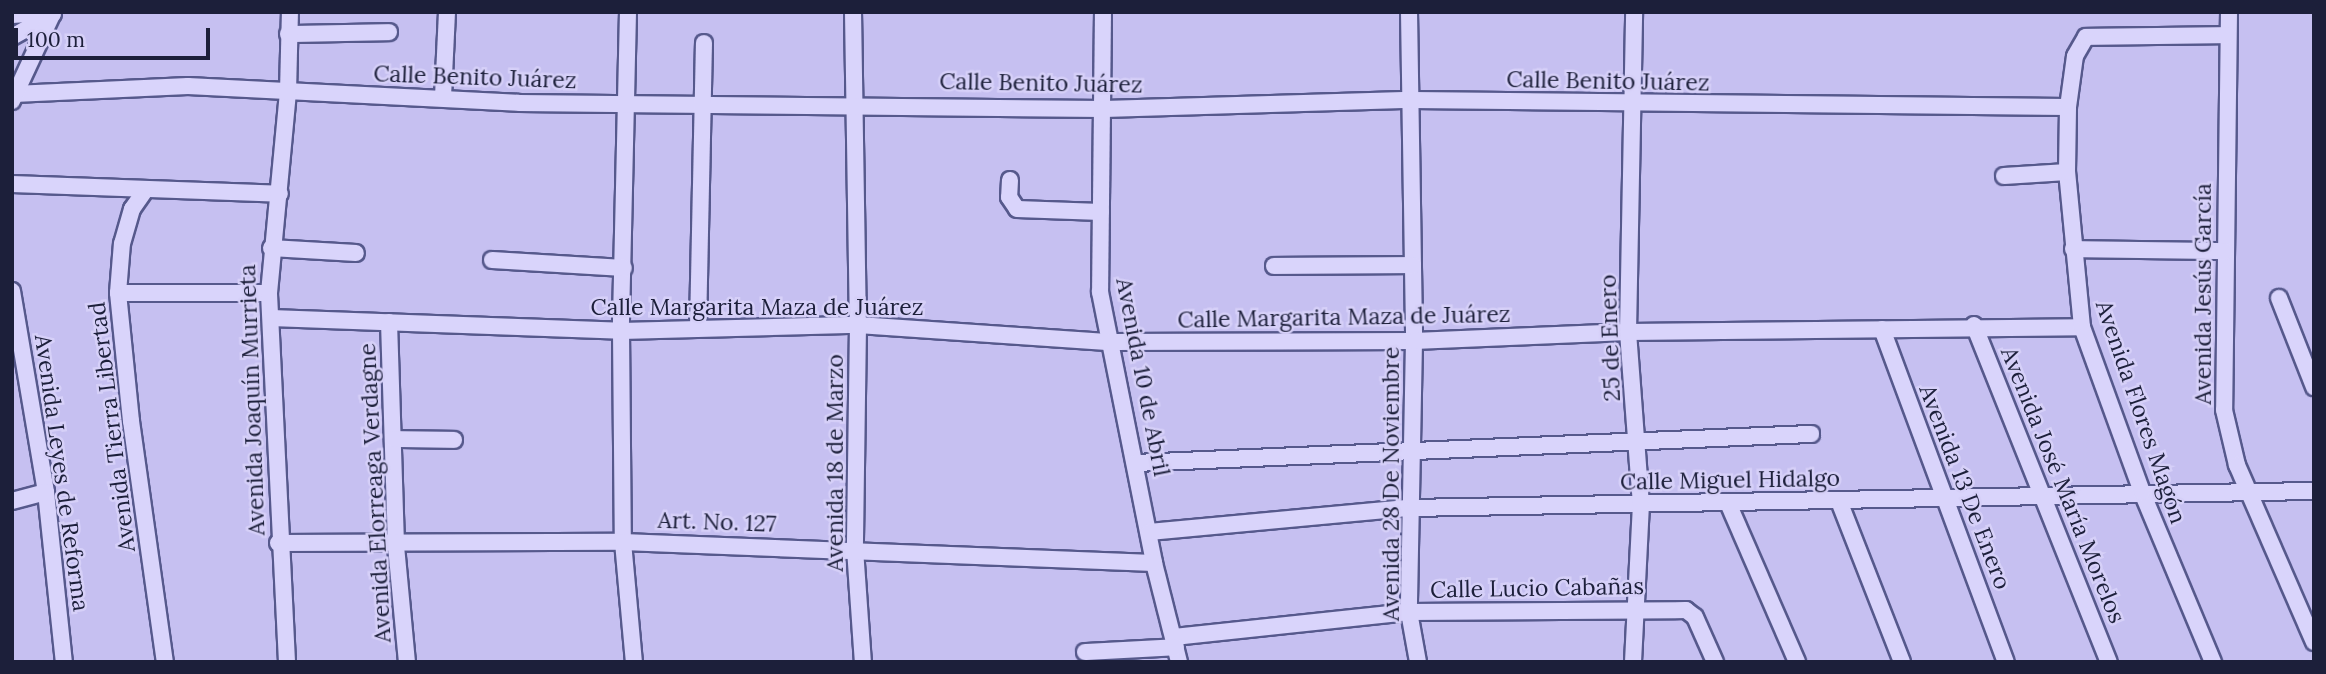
<!DOCTYPE html>
<meta charset="utf-8">
<style>
body{margin:0}
#map{position:relative;width:2326px;height:674px;overflow:hidden;background:#c6c0f1;font-family:Lora,serif}
div>[style]{position:absolute}
.roads{filter:drop-shadow(2px 0 #56598c) drop-shadow(-2px 0 #56598c) drop-shadow(0 2px #56598c) drop-shadow(0 -2px #56598c)}
.minor>*{height:16px;margin:-8px;padding:0 8px;transform-origin:8px;border-radius:8px;background:#d9d4fb}
span{translate:-50% -50%;white-space:nowrap;text-align:center;line-height:1.15;-webkit-text-stroke:5px #d6d0f8;paint-order:stroke}
.street-label{font-size:23px;color:#1c1f3a}
.frame{position:absolute;inset:0;border:14px solid #1c1f3a;pointer-events:none}
.scale{position:absolute;left:14px;top:28px;width:196px;height:32px;box-sizing:border-box;border:4px solid #1c1f3a;border-top:0;padding-left:9px;font-size:21px;line-height:24px;white-space:nowrap;color:#1c1f3a;-webkit-text-stroke:5px #d6d0f8;paint-order:stroke}
</style>
<div id="map">
<div class="roads">
<div class="minor">
<i style="left:628px;top:12px;width:319px;rotate:91.3deg"></i>
<i style="left:621px;top:331px;width:211px;rotate:89.5deg"></i>
<i style="left:623px;top:542px;width:121px;rotate:84.8deg"></i>
<i style="left:853px;top:12px;width:313px;rotate:89.1deg"></i>
<i style="left:858px;top:325px;width:224px;rotate:90.8deg"></i>
<i style="left:855px;top:549px;width:113px;rotate:86deg"></i>
<i style="left:1103px;top:12px;width:280px;rotate:90.6deg"></i>
<i style="left:1100px;top:292px;width:276px;rotate:78.7deg"></i>
<i style="left:1154px;top:563px;width:102px;rotate:75.8deg"></i>
<i style="left:1409px;top:12px;width:329px;rotate:89.1deg"></i>
<i style="left:1414px;top:341px;width:271px;rotate:91.1deg"></i>
<i style="left:1409px;top:612px;width:51px;rotate:79.8deg"></i>
<i style="left:2229px;top:12px;width:398px;rotate:90.7deg"></i>
<i style="left:2224px;top:410px;width:57px;rotate:76.7deg"></i>
<i style="left:2237px;top:465px;width:193px;rotate:66.5deg"></i>
<i style="left:12px;top:15px;width:15px;rotate:-4deg"></i>
<i style="left:27px;top:14px;width:15px;rotate:37deg"></i>
<i style="left:288px;top:34px;width:101px;rotate:-1.1deg"></i>
<i style="left:12px;top:37px;width:47px;rotate:-29.3deg"></i>
<i style="left:14px;top:94px;width:174px;rotate:-2.6deg"></i>
<i style="left:188px;top:86px;width:331px;rotate:2.9deg"></i>
<i style="left:519px;top:103px;width:585px;rotate:0.59deg"></i>
<i style="left:1104px;top:109px;width:308px;rotate:-1.7deg"></i>
<i style="left:1412px;top:100px;width:656px;rotate:0.61deg"></i>
<i style="left:443px;top:97px;width:85px;rotate:-87.3deg"></i>
<i style="left:12px;top:101px;width:95px;rotate:-65.1deg"></i>
<i style="left:2004px;top:176px;width:63px;rotate:-3.6deg"></i>
<i style="left:1010px;top:180px;width:17px;rotate:93deg"></i>
<i style="left:1009px;top:197px;width:14px;rotate:56deg"></i>
<i style="left:1017px;top:209px;width:84px;rotate:2deg"></i>
<i style="left:12px;top:184px;width:268px;rotate:2.1deg"></i>
<i style="left:144px;top:192px;width:21px;rotate:125deg"></i>
<i style="left:132px;top:209px;width:35px;rotate:106deg"></i>
<i style="left:122px;top:243px;width:50px;rotate:94.6deg"></i>
<i style="left:118px;top:293px;width:129px;rotate:84.2deg"></i>
<i style="left:131px;top:421px;width:243px;rotate:82deg"></i>
<i style="left:271px;top:248px;width:85px;rotate:3.4deg"></i>
<i style="left:2073px;top:249px;width:152px;rotate:0.8deg"></i>
<i style="left:492px;top:260px;width:132px;rotate:3.5deg"></i>
<i style="left:1274px;top:266px;width:139px;rotate:-0.4deg"></i>
<i style="left:12px;top:291px;width:204px;rotate:80.4deg"></i>
<i style="left:46px;top:492px;width:171px;rotate:84deg"></i>
<i style="left:118px;top:293px;width:151px"></i>
<i style="left:2279px;top:298px;width:96px;rotate:68.5deg"></i>
<i style="left:271px;top:318px;width:350px;rotate:2.1deg"></i>
<i style="left:621px;top:331px;width:237px;rotate:-1.5deg"></i>
<i style="left:858px;top:325px;width:253px;rotate:3.9deg"></i>
<i style="left:1110px;top:342px;width:304px;rotate:-0.2deg"></i>
<i style="left:1414px;top:341px;width:214px;rotate:-2.4deg"></i>
<i style="left:1628px;top:332px;width:454px;rotate:-0.6deg"></i>
<i style="left:389px;top:322px;width:224px;rotate:88.2deg"></i>
<i style="left:396px;top:546px;width:117px;rotate:84.6deg"></i>
<i style="left:1974px;top:325px;width:363px;rotate:68.2deg"></i>
<i style="left:698px;top:328px;width:285px;rotate:-88.8deg"></i>
<i style="left:1882px;top:329px;width:355px;rotate:69.6deg"></i>
<i style="left:393px;top:439px;width:61px;rotate:0.9deg"></i>
<i style="left:1135px;top:463px;width:677px;rotate:-2.46deg"></i>
<i style="left:12px;top:501px;width:35px;rotate:-15deg"></i>
<i style="left:1839px;top:501px;width:173px;rotate:68.6deg"></i>
<i style="left:1728px;top:503px;width:173px;rotate:66.5deg"></i>
<i style="left:1149px;top:532px;width:262px;rotate:-5.3deg"></i>
<i style="left:1410px;top:508px;width:904px;rotate:-1.08deg"></i>
<i style="left:278px;top:543px;width:345px;rotate:-0.2deg"></i>
<i style="left:623px;top:542px;width:531px;rotate:2.26deg"></i>
<i style="left:1174px;top:637px;width:236px;rotate:-6.1deg"></i>
<i style="left:1409px;top:612px;width:277px;rotate:-0.4deg"></i>
<i style="left:1686px;top:610px;width:11px;rotate:38deg"></i>
<i style="left:1695px;top:617px;width:49px;rotate:66deg"></i>
<i style="left:1085px;top:652px;width:91px;rotate:-3.1deg"></i>
<i style="left:287px;top:662px;width:369px;rotate:-92.8deg"></i>
<i style="left:269px;top:293px;width:202px;rotate:-84.6deg"></i>
<i style="left:288px;top:92px;width:80px;rotate:-88.6deg"></i>
<i style="left:1633px;top:662px;width:157px;rotate:-87.1deg"></i>
<i style="left:1641px;top:505px;width:173px;rotate:-94.3deg"></i>
<i style="left:1628px;top:332px;width:320px;rotate:-88.9deg"></i>
<i style="left:2213px;top:662px;width:184px;rotate:-112.7deg"></i>
<i style="left:2142px;top:492px;width:176px;rotate:-110deg"></i>
<i style="left:2082px;top:327px;width:156px;rotate:-95.5deg"></i>
<i style="left:2067px;top:172px;width:65px;rotate:-89.1deg"></i>
<i style="left:2068px;top:107px;width:51px;rotate:-82.2deg"></i>
<i style="left:2075px;top:56px;width:22px;rotate:-60deg"></i>
<i style="left:2086px;top:37px;width:142px;rotate:-0.8deg"></i>
</div>
</div>
<div class="street-label">
<span style="left:475px;top:77px;rotate:2deg">Calle Benito Juárez</span>
<span style="left:1608px;top:81px;rotate:1deg">Calle Benito Juárez</span>
<span style="left:1041px;top:83px;rotate:1deg">Calle Benito Juárez</span>
<span style="left:2203px;top:294px;rotate:-90deg">Avenida Jesús García</span>
<span style="left:757px;top:307px">Calle Margarita Maza de Juárez</span>
<span style="left:1344px;top:317px;rotate:-1deg">Calle Margarita Maza de Juárez</span>
<span style="left:1610px;top:338px;rotate:-92deg">25 de Enero</span>
<span style="left:1143px;top:377px;rotate:79deg">Avenida 10 de Abril</span>
<span style="left:252px;top:400px;rotate:-92deg">Avenida Joaquín Murrieta</span>
<span style="left:2141px;top:412px;rotate:71deg">Avenida Flores Magón</span>
<span style="left:112px;top:427px;rotate:-97deg">Avenida Tierra Libertad</span>
<span style="left:835px;top:463px;rotate:-90deg">Avenida 18 de Marzo</span>
<span style="left:62px;top:473px;rotate:82deg">Avenida Leyes de Reforma</span>
<span style="left:1730px;top:480px;rotate:-1deg">Calle Miguel Hidalgo</span>
<span style="left:1391px;top:484px;rotate:-90deg">Avenida 28 De Noviembre</span>
<span style="left:2063px;top:485px;rotate:68deg">Avenida José María Morelos</span>
<span style="left:1965px;top:487px;rotate:69deg">Avenida 13 De Enero</span>
<span style="left:375px;top:493px;rotate:-93deg">Avenida Elorreaga Verdagne</span>
<span style="left:717px;top:522px;rotate:2deg">Art. No. 127</span>
<span style="left:1537px;top:588px;rotate:-1deg">Calle Lucio Cabañas</span>
</div>
<div class="frame"></div>
<div class="scale">100 m</div>
</div>
